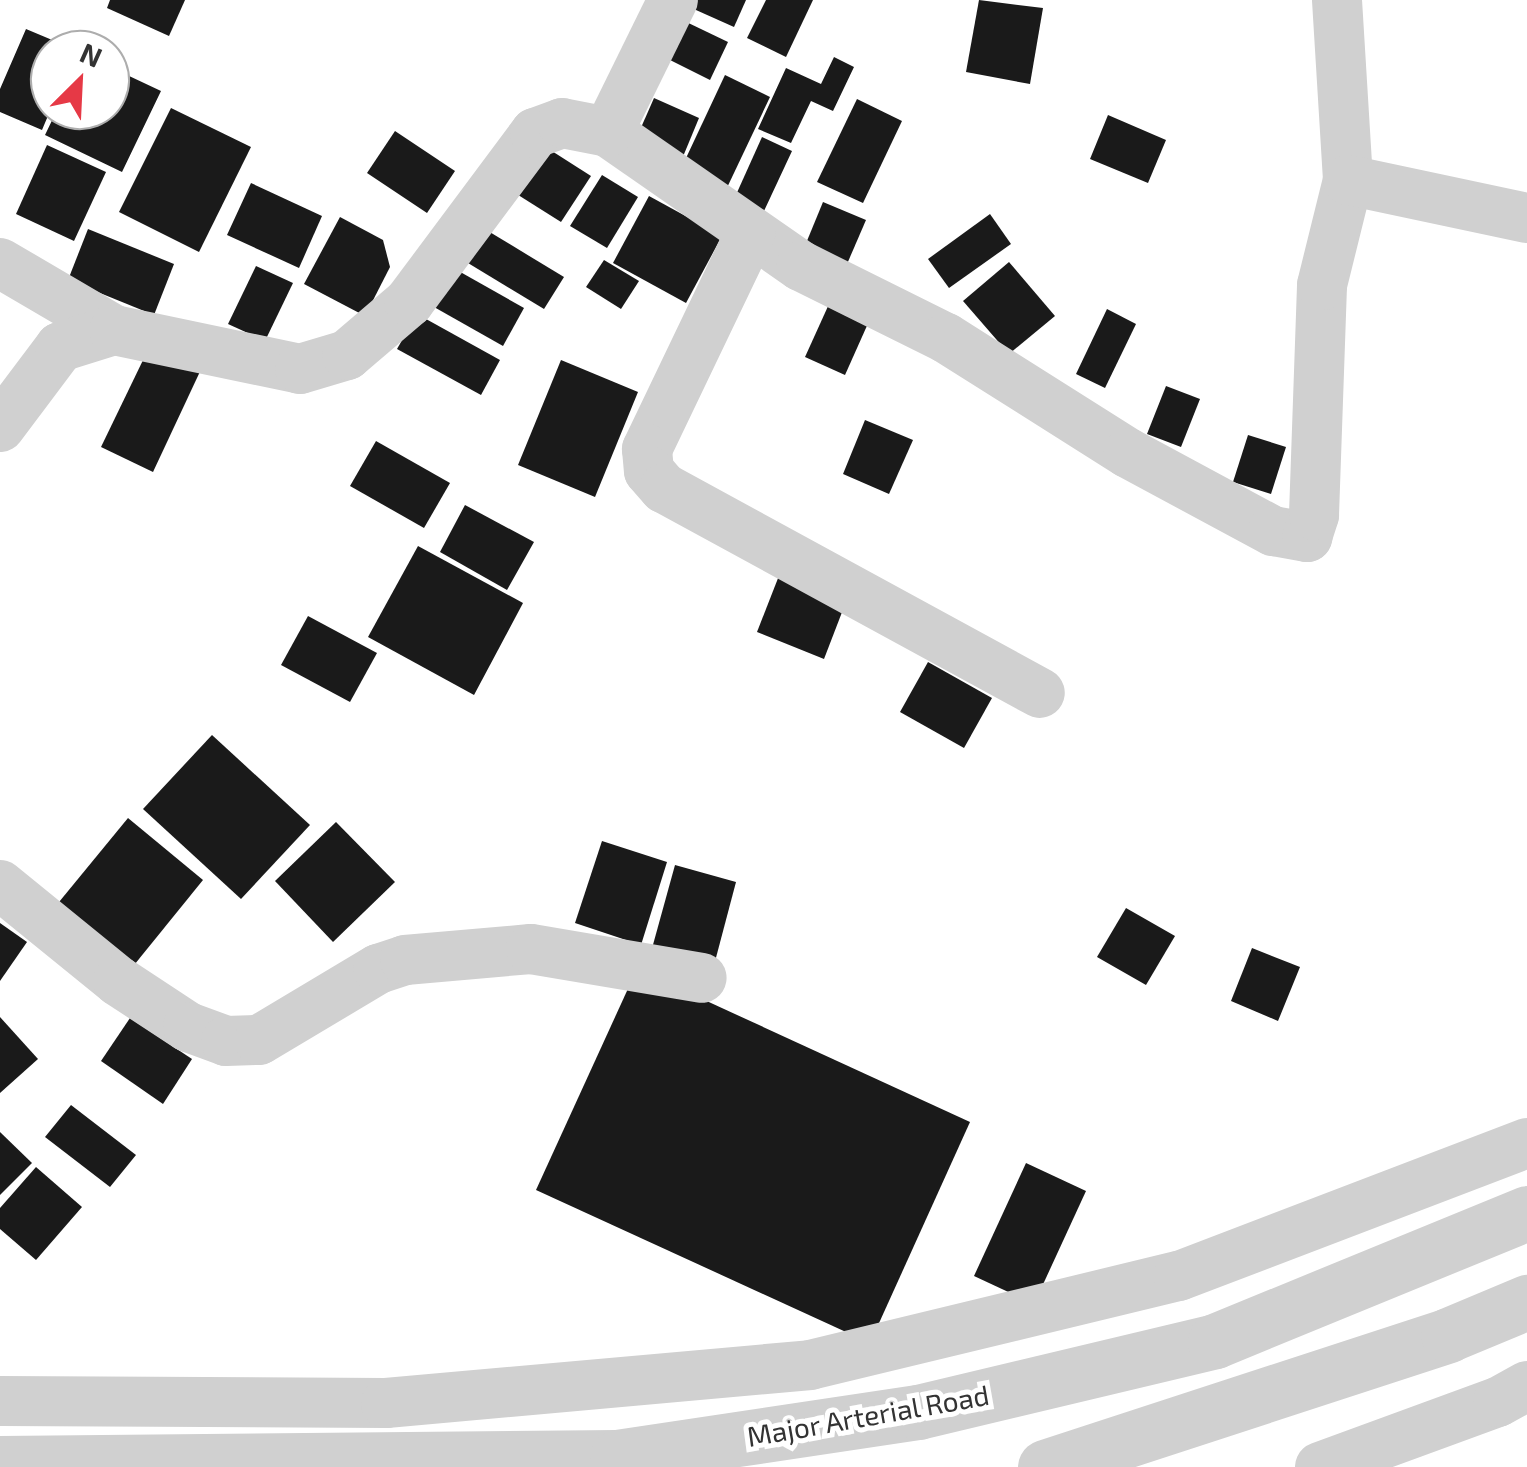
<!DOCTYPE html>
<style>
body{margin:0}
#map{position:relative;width:1527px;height:1467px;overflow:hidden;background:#fff;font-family:"Exo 2",sans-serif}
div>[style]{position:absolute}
.building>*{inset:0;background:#1a1a1a}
.minor>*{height:50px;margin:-25px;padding:0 25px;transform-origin:25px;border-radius:25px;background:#d0d0d0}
.tertiary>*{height:55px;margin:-27.5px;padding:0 27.5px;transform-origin:27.5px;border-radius:27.5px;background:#d0d0d0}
span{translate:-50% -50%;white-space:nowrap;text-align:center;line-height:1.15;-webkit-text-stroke:10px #fff;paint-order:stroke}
.street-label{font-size:28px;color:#333}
.north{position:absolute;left:30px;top:30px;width:100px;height:100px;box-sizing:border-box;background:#fff;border:2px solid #adadad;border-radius:50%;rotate:24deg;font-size:28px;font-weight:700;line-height:40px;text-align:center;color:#333}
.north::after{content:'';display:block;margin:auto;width:35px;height:45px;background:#e63946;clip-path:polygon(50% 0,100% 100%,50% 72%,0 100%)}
</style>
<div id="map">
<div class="building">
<i style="clip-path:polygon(110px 0,185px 0,169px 36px,107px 8px)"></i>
<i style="clip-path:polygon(690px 0,746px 0,734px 27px,687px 6px)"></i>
<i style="clip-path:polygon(766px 0,813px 0,786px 57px,747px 38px)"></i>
<i style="clip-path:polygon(979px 0,1043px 8px,1030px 84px,966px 72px)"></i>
<i style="clip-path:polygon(678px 18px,728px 42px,710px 80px,660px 55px)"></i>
<i style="clip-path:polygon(26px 29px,76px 50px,50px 50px,50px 111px,42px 130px,0 112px,0 89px)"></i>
<i style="clip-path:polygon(834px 57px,854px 67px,833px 111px,811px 101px,791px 143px,758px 129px,786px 68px,821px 84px)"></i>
<i style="clip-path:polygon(110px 67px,161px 91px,122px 172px,45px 135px,57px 110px,110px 110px)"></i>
<i style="clip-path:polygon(725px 75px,770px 97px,724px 194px,679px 173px)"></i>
<i style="clip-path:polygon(654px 98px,699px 118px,682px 159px,636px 139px)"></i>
<i style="clip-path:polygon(857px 99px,902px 121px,863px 203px,817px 182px)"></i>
<i style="clip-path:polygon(171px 108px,251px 147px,199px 252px,119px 212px)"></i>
<i style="clip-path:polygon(1108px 115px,1166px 140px,1148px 183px,1090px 159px)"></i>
<i style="clip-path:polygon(395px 131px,455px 171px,427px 213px,367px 173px)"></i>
<i style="clip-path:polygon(762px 137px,792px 151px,764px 211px,735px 197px)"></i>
<i style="clip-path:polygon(47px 145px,106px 172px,74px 241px,16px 214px)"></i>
<i style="clip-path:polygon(544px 146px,591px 176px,561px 222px,515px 193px)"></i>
<i style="clip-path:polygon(602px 175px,638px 197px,607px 248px,570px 226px)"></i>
<i style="clip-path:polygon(251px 183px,322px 216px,299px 268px,227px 235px)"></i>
<i style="clip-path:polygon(649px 196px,722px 236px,686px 303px,613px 263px)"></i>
<i style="clip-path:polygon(823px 202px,866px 220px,844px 271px,802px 253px)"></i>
<i style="clip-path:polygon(990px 214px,1011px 244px,949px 288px,928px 259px)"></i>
<i style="clip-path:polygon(340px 217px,383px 240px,390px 267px,365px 316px,304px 284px)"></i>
<i style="clip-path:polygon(483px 228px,564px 277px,544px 309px,463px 260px)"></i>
<i style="clip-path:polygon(88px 229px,174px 264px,154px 315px,68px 280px)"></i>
<i style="clip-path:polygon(604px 260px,639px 281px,621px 309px,586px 287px)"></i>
<i style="clip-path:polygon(1009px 262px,1055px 316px,1009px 354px,963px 301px)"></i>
<i style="clip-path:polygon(256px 266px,293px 283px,265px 341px,228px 324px)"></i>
<i style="clip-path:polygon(455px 269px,524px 308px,503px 346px,434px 307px)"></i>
<i style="clip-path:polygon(834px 293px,874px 310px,845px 375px,805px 357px)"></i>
<i style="clip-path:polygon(1107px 309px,1136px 324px,1105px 388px,1076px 374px)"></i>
<i style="clip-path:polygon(417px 314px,500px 360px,481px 395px,397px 349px)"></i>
<i style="clip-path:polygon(145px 356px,204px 363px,153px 472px,101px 447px)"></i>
<i style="clip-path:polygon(561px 360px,638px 392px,595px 497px,518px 465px)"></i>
<i style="clip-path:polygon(1166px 386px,1200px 399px,1181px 447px,1147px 434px)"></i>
<i style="clip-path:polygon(865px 420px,913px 440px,889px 494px,843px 474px)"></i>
<i style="clip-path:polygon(1248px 435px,1286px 447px,1271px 494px,1233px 482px)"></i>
<i style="clip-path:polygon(376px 441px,450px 483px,424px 528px,350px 486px)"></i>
<i style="clip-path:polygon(465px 505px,534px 542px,507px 590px,440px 552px)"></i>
<i style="clip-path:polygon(418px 546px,523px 603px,474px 695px,368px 637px)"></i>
<i style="clip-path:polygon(782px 568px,849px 594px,824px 659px,757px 632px)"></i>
<i style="clip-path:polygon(308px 616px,377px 653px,350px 702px,281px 665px)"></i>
<i style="clip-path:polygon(928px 662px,992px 698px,964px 748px,900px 712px)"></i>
<i style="clip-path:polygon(212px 735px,310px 825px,241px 899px,143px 809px)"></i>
<i style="clip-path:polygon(128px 818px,203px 880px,126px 975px,50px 913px)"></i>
<i style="clip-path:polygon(336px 822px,395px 882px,333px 942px,275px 881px)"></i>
<i style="clip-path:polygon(602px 841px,667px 862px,641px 945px,575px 923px)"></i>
<i style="clip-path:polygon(675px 865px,736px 882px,713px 969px,651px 952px)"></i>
<i style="clip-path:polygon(1126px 908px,1175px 936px,1146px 985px,1097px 957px)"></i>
<i style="clip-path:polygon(0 923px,27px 942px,0 981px)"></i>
<i style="clip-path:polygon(1252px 948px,1300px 967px,1278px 1021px,1231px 1001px)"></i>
<i style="clip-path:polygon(637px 969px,970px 1122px,870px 1343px,536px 1190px)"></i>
<i style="clip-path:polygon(0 1017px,38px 1059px,0 1093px)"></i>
<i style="clip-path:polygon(130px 1018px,192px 1059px,163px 1104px,101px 1061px)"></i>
<i style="clip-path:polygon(71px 1105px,136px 1155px,110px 1187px,45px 1137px)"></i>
<i style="clip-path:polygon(0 1132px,32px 1163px,0 1195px)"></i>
<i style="clip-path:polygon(1026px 1163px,1086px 1191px,1034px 1304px,974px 1276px)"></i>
<i style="clip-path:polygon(36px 1167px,82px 1207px,36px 1260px,0 1229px,0 1208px)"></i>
</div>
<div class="minor">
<i style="left:608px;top:132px;width:235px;rotate:34.8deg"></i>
<i style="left:801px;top:266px;width:162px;rotate:26.4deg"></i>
<i style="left:946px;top:338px;width:215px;rotate:32.3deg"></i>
<i style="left:1128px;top:453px;width:165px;rotate:28.3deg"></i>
<i style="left:1273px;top:531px;width:35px;rotate:10deg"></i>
<i style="left:1307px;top:537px;width:23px;rotate:-72deg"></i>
<i style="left:1314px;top:515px;width:230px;rotate:-88deg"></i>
<i style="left:1322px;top:285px;width:108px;rotate:-76.1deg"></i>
<i style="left:1348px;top:180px;width:180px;rotate:-93.5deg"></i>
<i style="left:1348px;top:180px;width:183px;rotate:12deg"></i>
<i style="left:751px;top:232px;width:241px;rotate:115.6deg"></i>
<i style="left:647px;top:449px;width:22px;rotate:85deg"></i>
<i style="left:649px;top:471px;width:23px;rotate:49deg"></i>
<i style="left:664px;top:488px;width:428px;rotate:28.6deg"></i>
<i style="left:0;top:263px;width:132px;rotate:30.4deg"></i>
<i style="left:0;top:427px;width:100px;rotate:-53.1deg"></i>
<i style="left:60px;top:347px;width:57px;rotate:-17.5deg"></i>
<i style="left:114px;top:330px;width:190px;rotate:11.8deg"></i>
<i style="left:300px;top:369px;width:49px;rotate:-16.6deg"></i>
<i style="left:347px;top:355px;width:82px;rotate:-40.5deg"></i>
<i style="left:409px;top:302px;width:211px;rotate:-53.3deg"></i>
<i style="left:535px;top:133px;width:29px;rotate:-20deg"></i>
<i style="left:562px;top:123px;width:47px;rotate:11.1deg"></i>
<i style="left:608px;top:132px;width:147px;rotate:-63.8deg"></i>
<i style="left:0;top:885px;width:152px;rotate:39.1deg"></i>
<i style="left:118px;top:981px;width:84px;rotate:33.3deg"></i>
<i style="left:188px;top:1027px;width:40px;rotate:20.2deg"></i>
<i style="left:226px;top:1041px;width:33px;rotate:-2deg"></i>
<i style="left:259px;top:1040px;width:139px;rotate:-30.8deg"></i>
<i style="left:378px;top:969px;width:28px;rotate:-18deg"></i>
<i style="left:405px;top:960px;width:126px;rotate:-5deg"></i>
<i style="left:531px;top:949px;width:173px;rotate:9.6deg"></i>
<i style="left:0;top:1401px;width:386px;rotate:0.3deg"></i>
<i style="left:386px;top:1403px;width:426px;rotate:-5.1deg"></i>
<i style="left:810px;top:1365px;width:380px;rotate:-13.6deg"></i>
<i style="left:1179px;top:1276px;width:373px;rotate:-20.9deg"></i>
<i style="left:1320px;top:1467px;width:189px;rotate:-20.1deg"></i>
<i style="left:1498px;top:1402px;width:33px;rotate:-29deg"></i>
</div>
<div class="tertiary">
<i style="left:0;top:1463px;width:617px;rotate:-0.56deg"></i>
<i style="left:617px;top:1457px;width:304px;rotate:-8.5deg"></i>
<i style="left:918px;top:1412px;width:305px;rotate:-13.4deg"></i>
<i style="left:1215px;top:1341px;width:337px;rotate:-22.3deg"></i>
<i style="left:1045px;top:1467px;width:424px;rotate:-18.1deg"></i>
<i style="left:1448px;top:1335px;width:86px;rotate:-22.7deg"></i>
</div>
<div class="street-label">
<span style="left:868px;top:1415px;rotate:-10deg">Major Arterial Road</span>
</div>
<div class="north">N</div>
</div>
